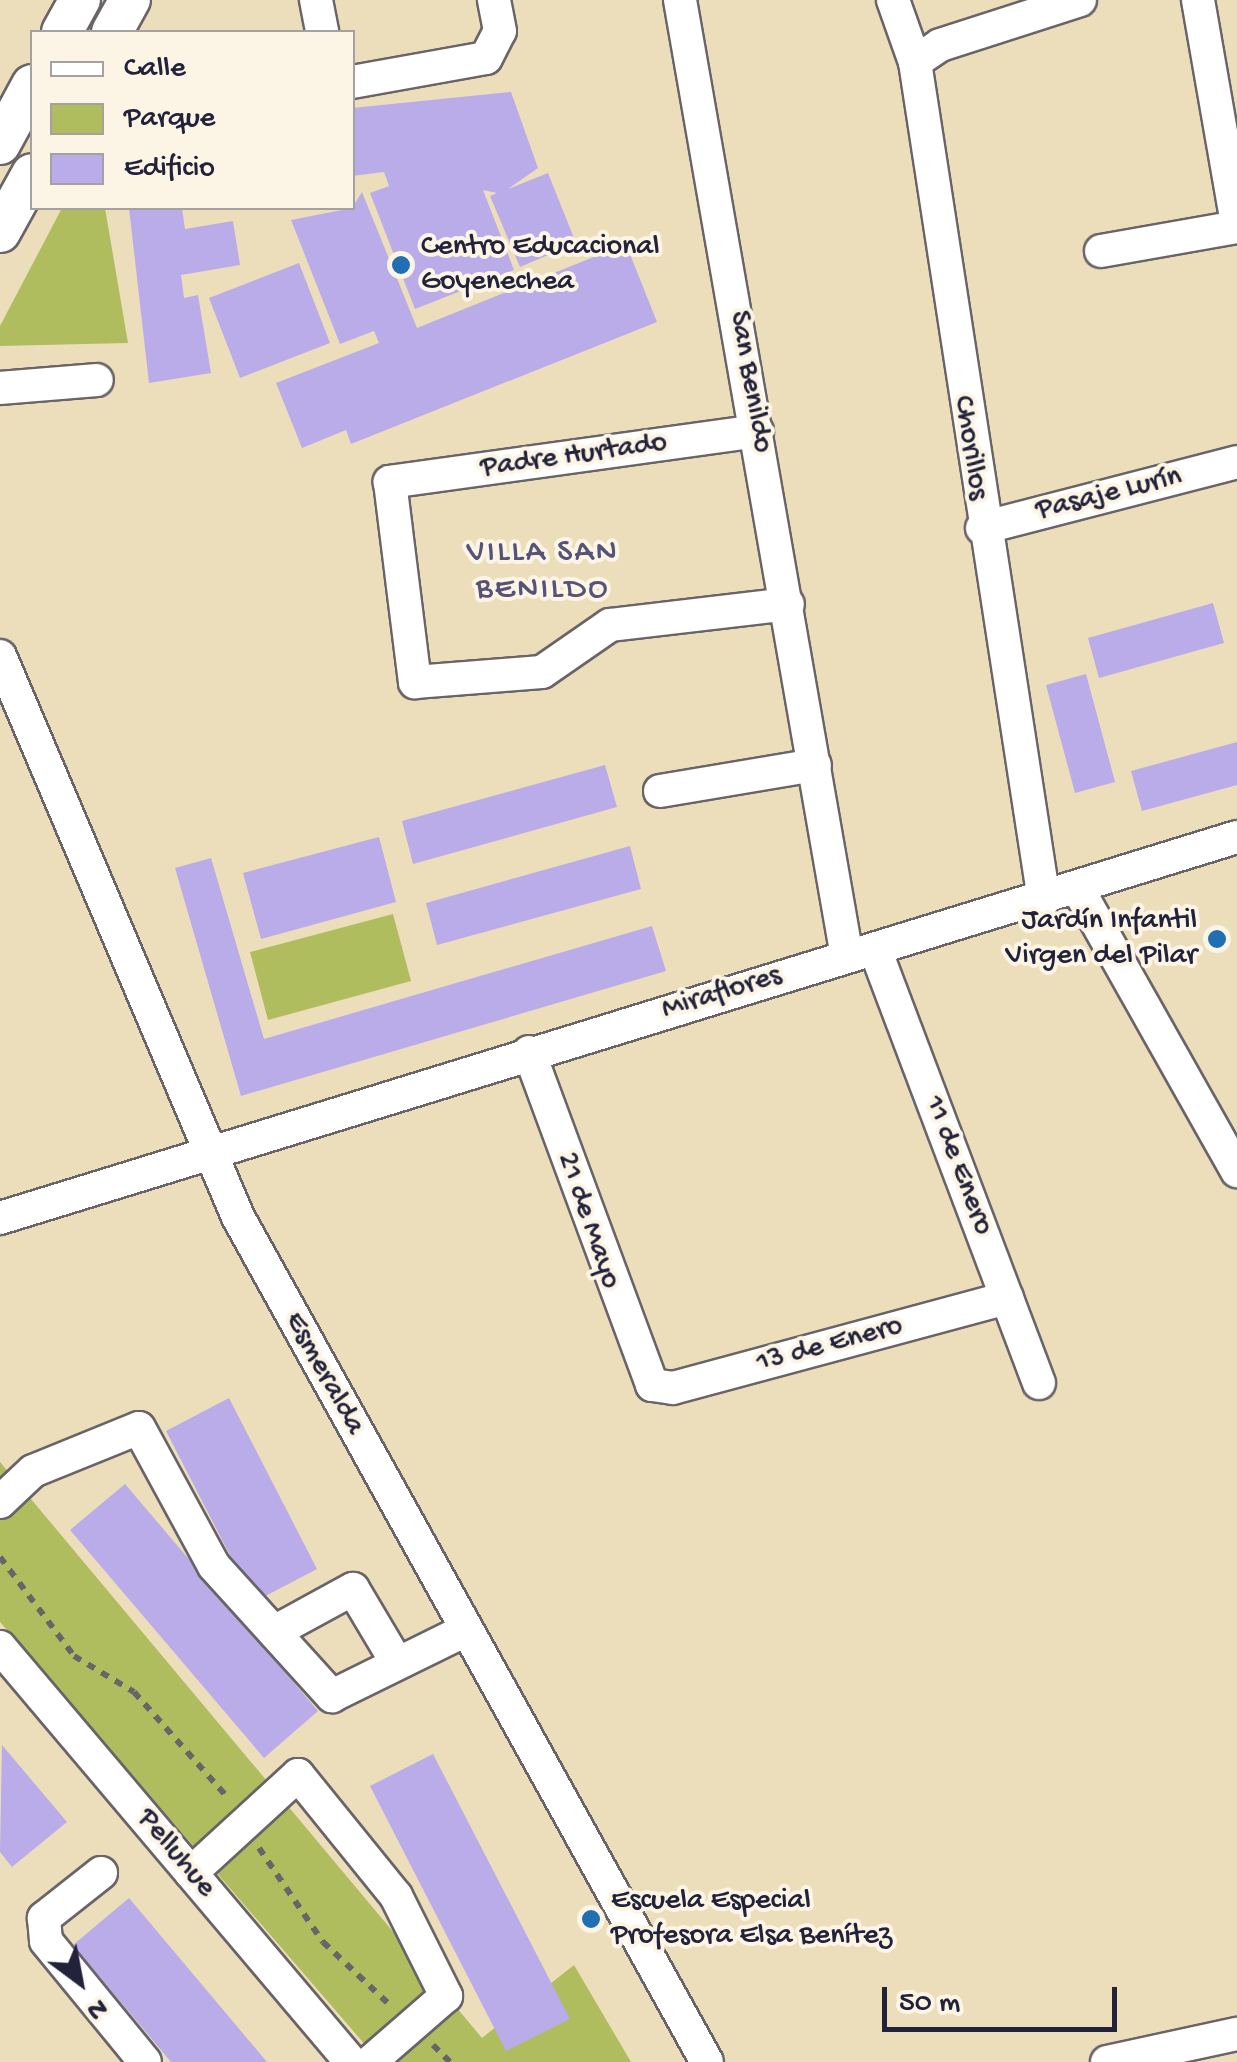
<!DOCTYPE html>
<meta charset="utf-8">
<style>
body{margin:0}
#map{position:relative;width:1237px;height:2062px;overflow:hidden;background:#eddebb;font-family:"Gochi Hand",sans-serif}
div>[style]{position:absolute}
.green>*{inset:0;background:#b0bd5f}
.building>*{inset:0;background:#b9ace8}
.path>*{height:6px;margin-top:-3px;transform-origin:0;background:repeating-linear-gradient(90deg,#696468 0 8px,transparent 0 16px)}
.roads{filter:drop-shadow(2px 0 #696468) drop-shadow(-2px 0 #696468) drop-shadow(0 2px #696468) drop-shadow(0 -2px #696468)}
.minor>*{height:32px;margin:-16px;padding:0 16px;transform-origin:16px;border-radius:16px;background:#fff}
.major>*{height:40px;margin:-20px;padding:0 20px;transform-origin:20px;border-radius:20px;background:#fff}
.dots>*{width:28px;height:28px;translate:-50% -50%;box-sizing:border-box;border:5px solid #fcf5e5;border-radius:50%}
span{translate:-50% -50%;white-space:nowrap;text-align:center;line-height:1.15;-webkit-text-stroke:8px #fcf5e5;paint-order:stroke}
.poi-label{font-size:30px;color:#22223b}
.left{translate:0 -50%;text-align:left}
.right{translate:-100% -50%;text-align:right}
.street-label{font-size:30px;color:#22223b}
.neighbourhood-label{font-size:32px;color:#575278;letter-spacing:2.5px}
.legend{position:absolute;left:30px;top:30px;width:325px;height:180px;box-sizing:border-box;background:#fcf5e5;border:2px solid #a5a1a1;margin:0;padding:12px 18px;list-style:none;font-size:30px;color:#22223b}
.legend li{display:flex;align-items:center;gap:20px;height:50px}
.legend b{width:50px;border:2px solid #a5a1a1}
.north{position:absolute;left:30px;top:1932px;width:100px;height:100px;-webkit-text-stroke:8px #fcf5e5;paint-order:stroke;rotate:148deg;font-size:28px;font-weight:700;line-height:40px;text-align:center;color:#22223b}
.north::after{content:'';display:block;margin:auto;width:35px;height:45px;background:#22223b;clip-path:polygon(50% 0,100% 100%,50% 72%,0 100%)}
.scale{position:absolute;left:882px;top:1987px;width:235px;height:45px;box-sizing:border-box;border:5px solid #22223b;border-top:0;padding-left:12px;font-size:30px;line-height:35px;white-space:nowrap;color:#22223b;-webkit-text-stroke:8px #fcf5e5;paint-order:stroke}
</style>
<div id="map">
<div class="green">
<i style="clip-path:polygon(62px 208px,105px 208px,128px 343px,0 346px,0 326px)"></i>
<i style="clip-path:polygon(393px 914px,411px 981px,268px 1020px,250px 952px)"></i>
<i style="clip-path:polygon(0 1462px,482px 2038px,574px 1965px,631px 2062px,380px 2062px,0 1622px)"></i>
</div>
<div class="building">
<i style="clip-path:polygon(511px 92px,538px 168px,508px 189px,548px 173px,576px 243px,520px 267px,490px 196px,497px 193px,483px 190px,514px 270px,415px 309px,370px 193px,389px 186px,384px 172px,352px 176px,352px 108px)"></i>
<i style="clip-path:polygon(362px 192px,417px 328px,626px 244px,657px 322px,351px 444px,346px 430px,302px 448px,276px 383px,379px 343px,374px 331px,340px 344px,291px 220px,352px 208px)"></i>
<i style="clip-path:polygon(129px 208px,182px 208px,185px 229px,233px 221px,240px 265px,181px 275px,184px 298px,198px 295px,211px 373px,149px 383px)"></i>
<i style="clip-path:polygon(299px 263px,330px 343px,240px 378px,209px 298px)"></i>
<i style="clip-path:polygon(1213px 603px,1224px 643px,1099px 678px,1088px 638px)"></i>
<i style="clip-path:polygon(1086px 674px,1115px 782px,1075px 793px,1046px 685px)"></i>
<i style="clip-path:polygon(1237px 742px,1237px 785px,1142px 811px,1131px 771px)"></i>
<i style="clip-path:polygon(605px 765px,617px 807px,413px 864px,402px 821px)"></i>
<i style="clip-path:polygon(379px 837px,396px 902px,261px 939px,243px 873px)"></i>
<i style="clip-path:polygon(630px 846px,641px 889px,437px 945px,426px 903px)"></i>
<i style="clip-path:polygon(211px 858px,264px 1039px,652px 926px,666px 971px,241px 1096px,175px 868px)"></i>
<i style="clip-path:polygon(229px 1398px,317px 1569px,254px 1602px,166px 1431px)"></i>
<i style="clip-path:polygon(125px 1484px,318px 1711px,264px 1758px,70px 1530px)"></i>
<i style="clip-path:polygon(2px 1745px,67px 1822px,12px 1867px,0 1852px)"></i>
<i style="clip-path:polygon(433px 1754px,570px 2019px,506px 2051px,370px 1786px)"></i>
<i style="clip-path:polygon(129px 1898px,267px 2062px,171px 2062px,73px 1945px)"></i>
</div>
<div class="path">
<i style="left:0;top:1557px;width:124px;rotate:53.2deg"></i>
<i style="left:74px;top:1656px;width:70px;rotate:31deg"></i>
<i style="left:134px;top:1692px;width:143px;rotate:48.4deg"></i>
<i style="left:259px;top:1848px;width:114px;rotate:55.8deg"></i>
<i style="left:323px;top:1942px;width:93px;rotate:43.3deg"></i>
<i style="left:433px;top:2045px;width:24px;rotate:45deg"></i>
</div>
<div class="roads">
<div class="minor">
<i style="left:316px;top:0;width:33px;rotate:79deg"></i>
<i style="left:680px;top:0;width:971px;rotate:80.1deg"></i>
<i style="left:893px;top:0;width:66px;rotate:70.5deg"></i>
<i style="left:915px;top:62px;width:848px;rotate:81.25deg"></i>
<i style="left:1198px;top:0;width:227px;rotate:80.1deg"></i>
<i style="left:915px;top:62px;width:30px;rotate:-34deg"></i>
<i style="left:940px;top:45px;width:147px;rotate:-17.8deg"></i>
<i style="left:352px;top:82px;width:136px;rotate:-10.2deg"></i>
<i style="left:486px;top:58px;width:30px;rotate:-63deg"></i>
<i style="left:500px;top:31px;width:32px;rotate:-101deg"></i>
<i style="left:1101px;top:251px;width:138px;rotate:-10deg"></i>
<i style="left:0;top:388px;width:97px;rotate:-4.7deg"></i>
<i style="left:757px;top:431px;width:371px;rotate:172.1deg"></i>
<i style="left:390px;top:482px;width:202px;rotate:82.9deg"></i>
<i style="left:415px;top:682px;width:127px;rotate:-4.5deg"></i>
<i style="left:542px;top:672px;width:83px;rotate:-34.7deg"></i>
<i style="left:610px;top:625px;width:179px;rotate:-6.7deg"></i>
<i style="left:982px;top:528px;width:263px;rotate:-14.5deg"></i>
<i style="left:0;top:656px;width:609px;rotate:67.01deg"></i>
<i style="left:238px;top:1217px;width:966px;rotate:60.97deg"></i>
<i style="left:660px;top:791px;width:157px;rotate:-9.5deg"></i>
<i style="left:1078px;top:889px;width:324px;rotate:60.6deg"></i>
<i style="left:875px;top:949px;width:464px;rotate:69.3deg"></i>
<i style="left:529px;top:1052px;width:355px;rotate:69.7deg"></i>
<i style="left:652px;top:1385px;width:21px;rotate:8deg"></i>
<i style="left:673px;top:1388px;width:346px;rotate:-15.1deg"></i>
<i style="left:0;top:1218px;width:1294px;rotate:-17.12deg"></i>
<i style="left:0;top:1502px;width:45px;rotate:-43.2deg"></i>
<i style="left:33px;top:1471px;width:114px;rotate:-22.1deg"></i>
<i style="left:139px;top:1428px;width:157px;rotate:61.5deg"></i>
<i style="left:214px;top:1566px;width:176px;rotate:47.8deg"></i>
<i style="left:332px;top:1696px;width:149px;rotate:-26.2deg"></i>
<i style="left:274px;top:1632px;width:90px;rotate:-28.6deg"></i>
<i style="left:353px;top:1589px;width:86px;rotate:59.3deg"></i>
<i style="left:0;top:1647px;width:544px;rotate:49.78deg"></i>
<i style="left:101px;top:1873px;width:73px;rotate:141.7deg"></i>
<i style="left:44px;top:1918px;width:23px;rotate:85deg"></i>
<i style="left:46px;top:1941px;width:156px;rotate:50.7deg"></i>
<i style="left:191px;top:1873px;width:145px;rotate:-42.5deg"></i>
<i style="left:298px;top:1775px;width:156px;rotate:51deg"></i>
<i style="left:396px;top:1896px;width:112px;rotate:63.4deg"></i>
<i style="left:446px;top:1996px;width:101px;rotate:139deg"></i>
<i style="left:1107px;top:2062px;width:133px;rotate:-12.2deg"></i>
</div>
<div class="major">
<i style="left:62px;top:32px;width:37px;rotate:-61deg"></i>
<i style="left:112px;top:32px;width:37px;rotate:-61deg"></i>
<i style="left:0;top:144px;width:67px;rotate:-61.5deg"></i>
<i style="left:0;top:232px;width:66px;rotate:-61.1deg"></i>
</div>
</div>
<div class="dots">
<i style="left:401px;top:265px;background:#1f6fb2"></i>
<i style="left:1217px;top:939px;background:#1f6fb2"></i>
<i style="left:591px;top:1919px;background:#1f6fb2"></i>
</div>
<div class="poi-label">
<span class="left" style="left:421px;top:265px">Centro Educacional<br>Goyenechea</span>
<span class="right" style="left:1197px;top:939px">Jardín Infantil<br>Virgen del Pilar</span>
<span class="left" style="left:611px;top:1919px">Escuela Especial<br>Profesora Elsa Benítez</span>
</div>
<div class="street-label">
<span style="left:749px;top:382px;rotate:80deg">San Benildo</span>
<span style="left:969px;top:448px;rotate:81deg">Chorillos</span>
<span style="left:574px;top:457px;rotate:-8deg">Padre Hurtado</span>
<span style="left:1109px;top:495px;rotate:-14deg">Pasaje Lurín</span>
<span style="left:722px;top:994px;rotate:-17deg">Miraflores</span>
<span style="left:957px;top:1166px;rotate:69deg">11 de Enero</span>
<span style="left:587px;top:1221px;rotate:71deg">21 de Mayo</span>
<span style="left:830px;top:1346px;rotate:-15deg">13 de Enero</span>
<span style="left:323px;top:1374px;rotate:61deg">Esmeralda</span>
<span style="left:175px;top:1854px;rotate:50deg">Pelluhue</span>
</div>
<div class="neighbourhood-label">
<span style="left:543px;top:572px">VILLA SAN<br>BENILDO</span>
</div>
<ul class="legend">
<li><b style="height:12px;background:#fff"></b>Calle</li>
<li><b style="height:28px;background:#b0bd5f"></b>Parque</li>
<li><b style="height:28px;background:#b9ace8"></b>Edificio</li>
</ul>
<div class="north">N</div>
<div class="scale">50 m</div>
</div>
